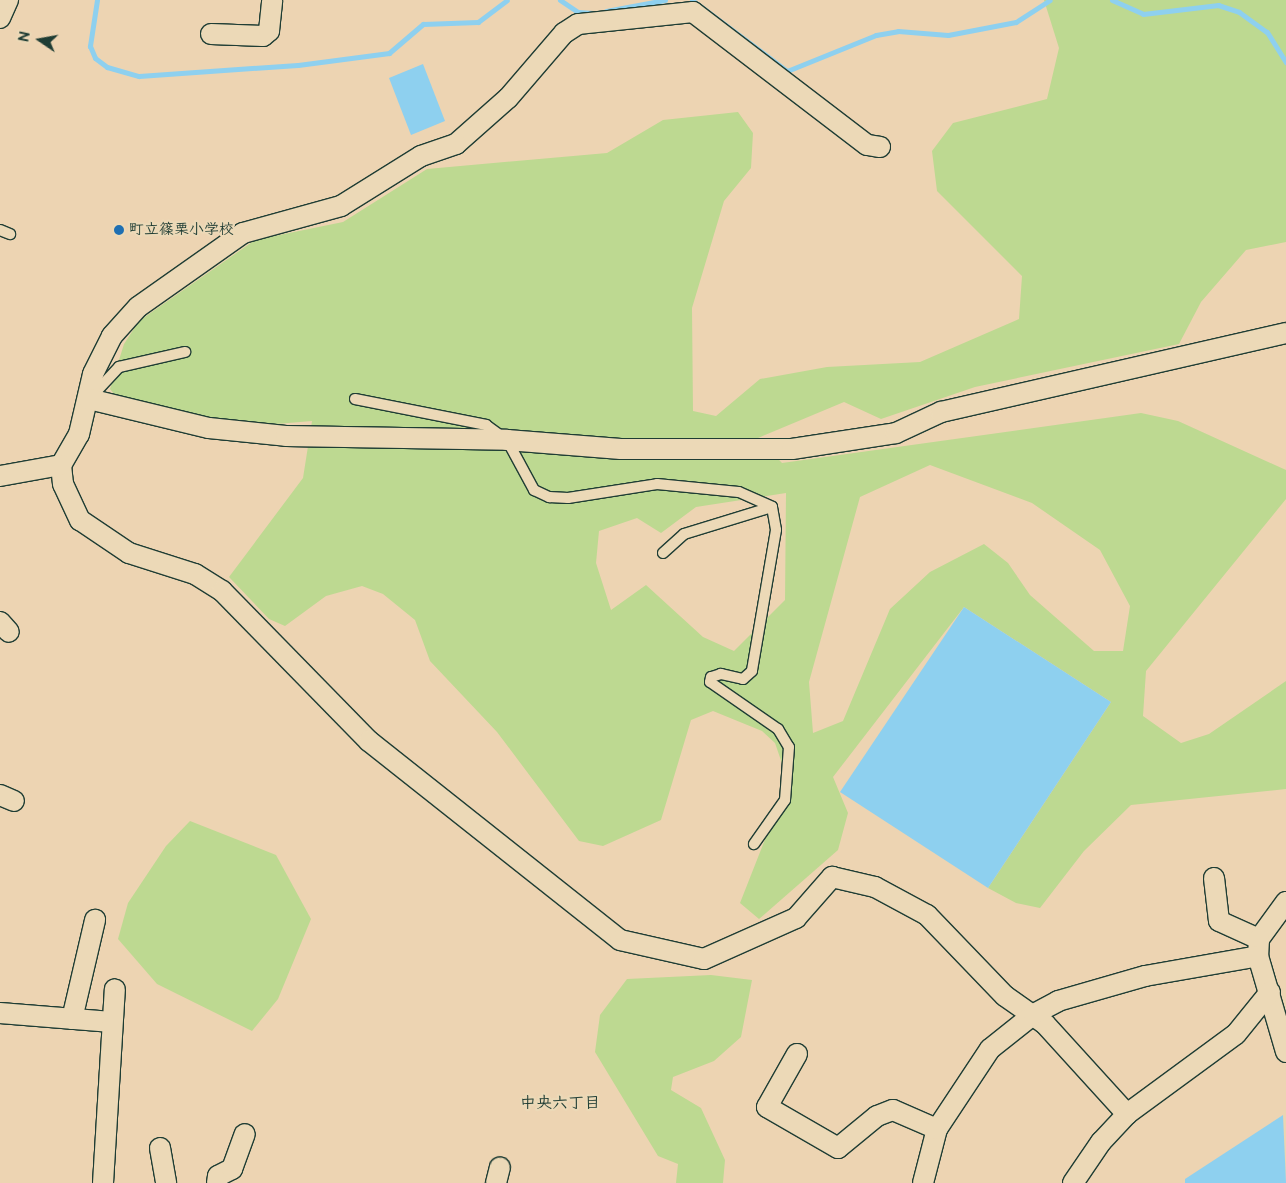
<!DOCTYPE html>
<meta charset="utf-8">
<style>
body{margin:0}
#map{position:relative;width:1286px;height:1183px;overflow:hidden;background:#edd4b2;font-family:"Balsamiq Sans","Klee One",sans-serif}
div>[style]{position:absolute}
.green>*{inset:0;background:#bdd991}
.water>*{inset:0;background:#8ed0ef}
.stream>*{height:5px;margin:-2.5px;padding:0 2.5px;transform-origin:2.5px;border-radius:2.5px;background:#8ed0ef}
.roads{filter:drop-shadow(1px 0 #1f3d34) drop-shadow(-1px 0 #1f3d34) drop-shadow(0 1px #1f3d34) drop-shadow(0 -1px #1f3d34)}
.lane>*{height:10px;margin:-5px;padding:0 5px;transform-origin:5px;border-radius:5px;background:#ecd9b7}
.street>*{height:20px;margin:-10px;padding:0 10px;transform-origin:10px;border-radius:10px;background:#ecd9b7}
.dots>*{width:14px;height:14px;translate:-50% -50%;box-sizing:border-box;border:2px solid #ecd9b7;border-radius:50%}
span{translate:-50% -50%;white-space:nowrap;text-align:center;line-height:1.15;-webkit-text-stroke:4.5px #ecd9b7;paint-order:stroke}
.poi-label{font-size:15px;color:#1f3d34;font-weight:700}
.left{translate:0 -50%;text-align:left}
.neighbourhood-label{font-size:16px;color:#1f3d34;font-weight:700}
.north{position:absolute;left:15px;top:15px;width:50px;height:50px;-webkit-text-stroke:4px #ecd9b7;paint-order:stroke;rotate:282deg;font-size:14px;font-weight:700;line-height:20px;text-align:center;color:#1f3d34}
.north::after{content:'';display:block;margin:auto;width:18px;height:22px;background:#1f3d34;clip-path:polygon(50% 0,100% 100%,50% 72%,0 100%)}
</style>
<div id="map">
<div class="green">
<i style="clip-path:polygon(evenodd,1044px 0,1286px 0,1286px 242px,1246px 250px,1201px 302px,1179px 344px,975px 387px,881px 419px,844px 402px,758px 438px,782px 463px,1141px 413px,1178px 421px,1286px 470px,1286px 499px,1146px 671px,1143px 716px,1181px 743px,1209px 734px,1286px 681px,1286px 789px,1131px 805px,1084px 851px,1040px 908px,1016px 903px,988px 888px,1111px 702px,964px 607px,833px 777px,848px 813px,838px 850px,759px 919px,740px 903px,788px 781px,775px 743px,762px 731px,713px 711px,691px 720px,661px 820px,603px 846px,579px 841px,497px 732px,430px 661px,415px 620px,383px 594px,362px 586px,326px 596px,285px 626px,269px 619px,229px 577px,303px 478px,312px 421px,276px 424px,192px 418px,118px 399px,110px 389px,124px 344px,139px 321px,255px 240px,343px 222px,427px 169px,607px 153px,663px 120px,738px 112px,753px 133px,751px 168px,724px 201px,692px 308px,693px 411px,716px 416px,760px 379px,827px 367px,920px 362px,1019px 319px,1022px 276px,937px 191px,932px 151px,953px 123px,1047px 99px,1059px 48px,1044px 0,930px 465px,1032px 503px,1100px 550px,1130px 606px,1123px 651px,1094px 651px,1030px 595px,1008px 563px,984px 544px,930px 572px,890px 609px,843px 721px,813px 733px,809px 682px,860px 497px,930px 465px,1044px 0,786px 493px,785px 600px,734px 651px,703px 637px,646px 585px,611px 610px,596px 563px,599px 531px,637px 518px,661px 533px,696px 507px,786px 493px)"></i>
<i style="clip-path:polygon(190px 821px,276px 855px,311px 919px,278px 999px,252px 1031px,157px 984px,118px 939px,128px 903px,166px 846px)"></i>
<i style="clip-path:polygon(711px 975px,752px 980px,741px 1037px,714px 1061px,673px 1077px,671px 1090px,701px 1108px,725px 1160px,723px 1183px,676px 1183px,678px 1164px,658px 1156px,595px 1052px,600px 1015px,627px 979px)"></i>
</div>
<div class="water">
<i style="clip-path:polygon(423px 64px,445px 121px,411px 135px,389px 78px)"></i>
<i style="clip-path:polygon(964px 607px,1111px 702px,988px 888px,840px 792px)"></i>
<i style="clip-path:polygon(1283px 1115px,1286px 1183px,1185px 1183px,1185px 1179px)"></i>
</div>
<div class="stream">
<i style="left:97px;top:0;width:47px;rotate:98.7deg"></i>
<i style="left:90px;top:46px;width:13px;rotate:67deg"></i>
<i style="left:95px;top:58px;width:15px;rotate:37deg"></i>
<i style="left:107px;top:67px;width:33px;rotate:16deg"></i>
<i style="left:139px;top:76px;width:159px;rotate:-4deg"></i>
<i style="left:298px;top:65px;width:92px;rotate:-7.5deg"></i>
<i style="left:389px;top:53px;width:45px;rotate:-40.5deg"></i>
<i style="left:423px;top:24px;width:55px;rotate:-2.1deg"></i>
<i style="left:478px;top:22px;width:36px;rotate:-37deg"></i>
<i style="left:560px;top:0;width:22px;rotate:34deg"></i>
<i style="left:578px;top:12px;width:15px;rotate:4deg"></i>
<i style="left:692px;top:0;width:119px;rotate:36.8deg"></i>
<i style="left:787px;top:71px;width:96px;rotate:-22deg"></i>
<i style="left:876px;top:35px;width:22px;rotate:-10deg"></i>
<i style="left:898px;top:31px;width:50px;rotate:4.6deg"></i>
<i style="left:948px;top:35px;width:69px;rotate:-10.8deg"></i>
<i style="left:1016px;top:22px;width:40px;rotate:-32.9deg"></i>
<i style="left:1112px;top:0;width:34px;rotate:24deg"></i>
<i style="left:1143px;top:14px;width:76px;rotate:-6.8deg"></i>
<i style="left:1218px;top:5px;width:22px;rotate:18deg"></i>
<i style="left:1239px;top:12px;width:34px;rotate:36deg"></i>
<i style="left:1267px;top:32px;width:36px;rotate:58deg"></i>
<i style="left:606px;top:11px;width:60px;rotate:-10.6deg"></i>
</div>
<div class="roads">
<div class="lane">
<i style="left:0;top:230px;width:11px;rotate:22deg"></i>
<i style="left:92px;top:396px;width:40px;rotate:-47deg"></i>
<i style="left:119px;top:367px;width:68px;rotate:-12.8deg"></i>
<i style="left:355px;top:399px;width:134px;rotate:11.2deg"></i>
<i style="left:486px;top:425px;width:26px;rotate:36deg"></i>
<i style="left:507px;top:440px;width:57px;rotate:61.6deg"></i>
<i style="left:534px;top:490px;width:17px;rotate:25deg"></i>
<i style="left:549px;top:497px;width:19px;rotate:3deg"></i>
<i style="left:568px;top:498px;width:90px;rotate:-8.9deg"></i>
<i style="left:657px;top:484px;width:82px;rotate:5.6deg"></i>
<i style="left:739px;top:492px;width:36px;rotate:24deg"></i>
<i style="left:772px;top:507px;width:23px;rotate:80deg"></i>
<i style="left:776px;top:530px;width:143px;rotate:99.7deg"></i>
<i style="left:752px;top:671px;width:12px;rotate:138deg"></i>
<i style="left:743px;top:679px;width:23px;rotate:-167deg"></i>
<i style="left:721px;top:674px;width:10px;rotate:163deg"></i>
<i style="left:711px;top:677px;width:5px;rotate:101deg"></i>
<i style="left:710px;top:682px;width:83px;rotate:34.7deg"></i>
<i style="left:778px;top:729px;width:21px;rotate:59deg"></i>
<i style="left:789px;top:747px;width:53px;rotate:94.3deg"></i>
<i style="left:785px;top:800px;width:54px;rotate:125.2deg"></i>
<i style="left:663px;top:553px;width:28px;rotate:-42deg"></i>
<i style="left:684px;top:534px;width:92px;rotate:-17.1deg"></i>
</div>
<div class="street">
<i style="left:0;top:18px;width:20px;rotate:-66deg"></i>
<i style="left:211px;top:34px;width:52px;rotate:2.2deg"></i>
<i style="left:263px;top:36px;width:8px;rotate:-40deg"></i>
<i style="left:269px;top:31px;width:31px;rotate:-84deg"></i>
<i style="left:880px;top:147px;width:13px;rotate:-171deg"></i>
<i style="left:867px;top:145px;width:219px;rotate:-142.6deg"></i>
<i style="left:693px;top:12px;width:116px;rotate:174deg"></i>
<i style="left:578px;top:24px;width:17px;rotate:147deg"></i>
<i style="left:564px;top:33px;width:86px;rotate:130.7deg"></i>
<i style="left:508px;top:98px;width:69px;rotate:138.5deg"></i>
<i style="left:456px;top:144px;width:37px;rotate:161deg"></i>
<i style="left:421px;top:156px;width:94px;rotate:148deg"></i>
<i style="left:341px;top:206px;width:102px;rotate:164.6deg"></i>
<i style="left:243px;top:233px;width:128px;rotate:144.8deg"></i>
<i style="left:138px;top:307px;width:39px;rotate:132deg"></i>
<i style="left:112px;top:336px;width:42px;rotate:116.6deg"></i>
<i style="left:93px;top:374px;width:62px;rotate:103.1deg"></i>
<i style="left:79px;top:434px;width:36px;rotate:120deg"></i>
<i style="left:61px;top:465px;width:19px;rotate:84deg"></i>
<i style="left:63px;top:484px;width:40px;rotate:65deg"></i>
<i style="left:80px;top:520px;width:59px;rotate:34deg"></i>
<i style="left:129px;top:553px;width:69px;rotate:17.7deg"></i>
<i style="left:195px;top:574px;width:32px;rotate:32deg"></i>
<i style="left:222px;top:591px;width:210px;rotate:45.6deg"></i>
<i style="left:369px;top:741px;width:320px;rotate:38.4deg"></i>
<i style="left:620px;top:940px;width:86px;rotate:12.7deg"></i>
<i style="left:704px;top:959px;width:101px;rotate:-24deg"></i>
<i style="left:796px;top:918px;width:55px;rotate:-48.7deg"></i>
<i style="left:832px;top:877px;width:44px;rotate:13.1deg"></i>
<i style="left:875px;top:887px;width:59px;rotate:28.3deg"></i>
<i style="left:927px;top:915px;width:112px;rotate:46.1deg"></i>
<i style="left:1005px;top:996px;width:49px;rotate:35deg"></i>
<i style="left:1045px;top:1024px;width:122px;rotate:47.7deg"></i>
<i style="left:89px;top:399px;width:123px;rotate:13.6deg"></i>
<i style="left:209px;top:428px;width:77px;rotate:5.9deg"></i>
<i style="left:286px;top:436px;width:221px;rotate:1deg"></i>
<i style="left:507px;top:440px;width:114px;rotate:4.5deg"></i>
<i style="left:621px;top:449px;width:171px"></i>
<i style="left:792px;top:449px;width:105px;rotate:-8.7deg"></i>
<i style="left:896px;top:433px;width:50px;rotate:-25deg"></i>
<i style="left:941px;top:412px;width:354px;rotate:-12.9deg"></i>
<i style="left:0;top:476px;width:62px;rotate:-10.2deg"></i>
<i style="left:0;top:622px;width:13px;rotate:48deg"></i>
<i style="left:0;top:795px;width:15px;rotate:23deg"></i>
<i style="left:1214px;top:878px;width:43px;rotate:83.4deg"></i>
<i style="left:1219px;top:921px;width:44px;rotate:24.2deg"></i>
<i style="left:1286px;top:902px;width:46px;rotate:126.1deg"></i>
<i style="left:1259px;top:939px;width:17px;rotate:93deg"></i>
<i style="left:1258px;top:956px;width:100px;rotate:73.7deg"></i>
<i style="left:0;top:1013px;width:112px;rotate:4.6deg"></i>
<i style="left:72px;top:1019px;width:102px;rotate:-76.9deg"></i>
<i style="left:797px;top:1054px;width:61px;rotate:119.5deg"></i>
<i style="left:767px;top:1107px;width:82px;rotate:30deg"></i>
<i style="left:838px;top:1148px;width:50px;rotate:-39.4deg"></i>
<i style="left:877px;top:1116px;width:17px;rotate:-21deg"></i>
<i style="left:893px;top:1110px;width:48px;rotate:23.4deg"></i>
<i style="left:160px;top:1148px;width:36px;rotate:80deg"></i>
<i style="left:103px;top:1183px;width:194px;rotate:-86.5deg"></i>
<i style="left:217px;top:1183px;width:7px;rotate:-82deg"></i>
<i style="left:218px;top:1176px;width:16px;rotate:-27deg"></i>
<i style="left:232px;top:1169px;width:37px;rotate:-70deg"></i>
<i style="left:496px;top:1183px;width:16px;rotate:-76deg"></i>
<i style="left:923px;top:1183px;width:56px;rotate:-75.5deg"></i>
<i style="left:937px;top:1129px;width:96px;rotate:-56.5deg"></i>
<i style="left:990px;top:1049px;width:56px;rotate:-38.5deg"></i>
<i style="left:1034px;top:1014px;width:27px;rotate:-28deg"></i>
<i style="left:1058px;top:1001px;width:91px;rotate:-16deg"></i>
<i style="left:1145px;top:976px;width:115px;rotate:-10deg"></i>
<i style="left:1073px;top:1183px;width:50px;rotate:-55.7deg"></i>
<i style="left:1101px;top:1142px;width:38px;rotate:-47deg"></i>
<i style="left:1127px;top:1114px;width:135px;rotate:-36.3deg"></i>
<i style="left:1236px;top:1034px;width:54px;rotate:-51deg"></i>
</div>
</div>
<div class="dots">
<i style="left:119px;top:230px;background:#1f6fb2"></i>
</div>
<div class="poi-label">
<span class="left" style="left:129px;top:230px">町立篠栗小学校</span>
</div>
<div class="neighbourhood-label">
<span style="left:560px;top:1104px">中央六丁目</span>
</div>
<div class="north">N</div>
</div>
